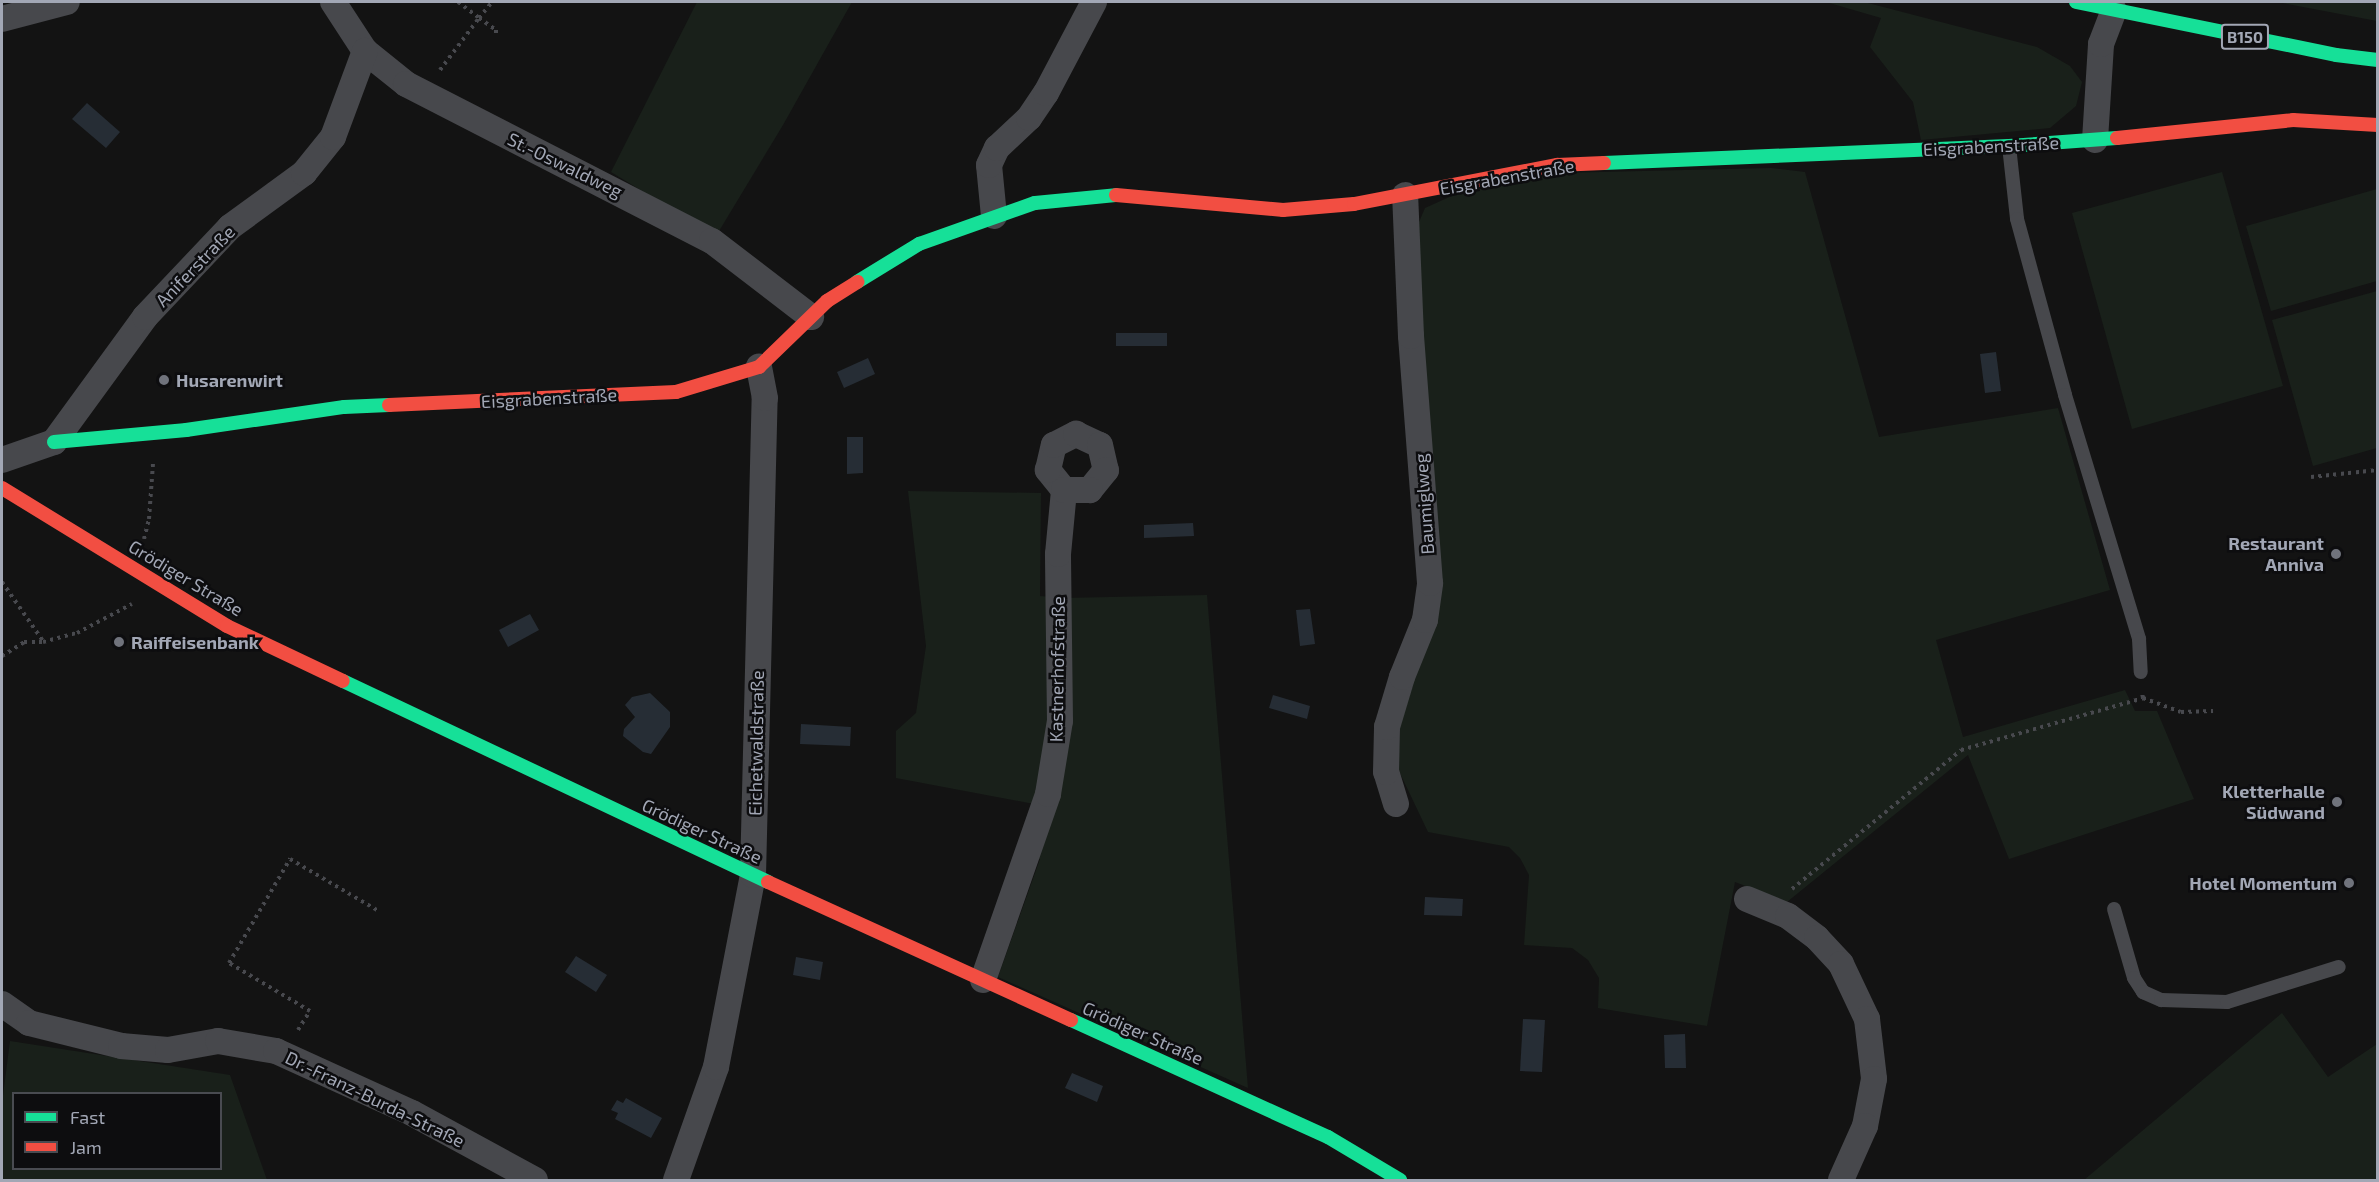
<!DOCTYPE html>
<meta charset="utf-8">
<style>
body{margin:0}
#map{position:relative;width:2379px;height:1182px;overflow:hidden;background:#131313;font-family:"Exo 2",sans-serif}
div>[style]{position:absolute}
.green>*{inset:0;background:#19201a}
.water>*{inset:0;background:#262d35}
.path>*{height:4px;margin-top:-2px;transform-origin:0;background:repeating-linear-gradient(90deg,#48494e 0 3px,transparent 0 7.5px)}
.lane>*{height:14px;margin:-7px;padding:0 7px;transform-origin:7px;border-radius:7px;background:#47484c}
.street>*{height:26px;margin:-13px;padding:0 13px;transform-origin:13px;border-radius:13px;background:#47484c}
.fast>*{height:14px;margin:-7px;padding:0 7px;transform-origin:7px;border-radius:7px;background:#16e098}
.jam>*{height:14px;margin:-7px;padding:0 7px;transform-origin:7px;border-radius:7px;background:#f24e42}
.dots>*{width:16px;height:16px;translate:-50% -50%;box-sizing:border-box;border:3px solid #0d0d0f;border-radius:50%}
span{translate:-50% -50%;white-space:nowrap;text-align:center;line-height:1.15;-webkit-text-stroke:5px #0d0d0f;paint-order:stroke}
.shield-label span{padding:2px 4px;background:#0d0d0f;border:2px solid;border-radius:4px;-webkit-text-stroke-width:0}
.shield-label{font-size:16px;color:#a2a7b5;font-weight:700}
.street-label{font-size:18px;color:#a2a7b5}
.poi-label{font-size:18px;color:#a2a7b5;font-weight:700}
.left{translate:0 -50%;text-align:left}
.right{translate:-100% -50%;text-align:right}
.frame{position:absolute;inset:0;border:3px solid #a2a7b5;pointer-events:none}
.legend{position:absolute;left:12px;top:1092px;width:210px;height:78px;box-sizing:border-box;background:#0d0d0f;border:2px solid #494b51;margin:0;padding:8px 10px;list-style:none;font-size:18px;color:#a2a7b5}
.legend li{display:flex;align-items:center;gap:12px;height:30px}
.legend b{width:30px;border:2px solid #494b51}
</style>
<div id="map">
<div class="green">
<i style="clip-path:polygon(697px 2px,852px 2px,783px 125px,716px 236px,611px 172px)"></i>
<i style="clip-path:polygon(1826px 2px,1864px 2px,2037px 47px,2070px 66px,2082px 82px,2076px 106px,2050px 128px,1921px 140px,1913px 102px,1870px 47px,1881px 18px)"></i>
<i style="clip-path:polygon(2277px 2px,2377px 2px,2377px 21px)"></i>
<i style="clip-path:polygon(1771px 168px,1805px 172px,1879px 437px,2058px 408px,2110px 590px,1936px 640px,1963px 737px,2125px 690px,2135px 711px,2157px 711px,2194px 799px,2009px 859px,1968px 755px,1787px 902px,1735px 882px,1707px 1026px,1598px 1008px,1599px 978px,1588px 960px,1572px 948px,1524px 945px,1529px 875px,1520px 858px,1509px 847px,1428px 832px,1398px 769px,1400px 726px,1439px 602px,1416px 229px,1425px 208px,1456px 194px,1558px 173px)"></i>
<i style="clip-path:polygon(2222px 172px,2283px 386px,2132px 429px,2072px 213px)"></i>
<i style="clip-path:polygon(2377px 189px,2377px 281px,2271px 311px,2246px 226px)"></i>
<i style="clip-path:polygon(2377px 291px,2377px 448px,2313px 466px,2272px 320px)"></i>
<i style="clip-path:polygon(908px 491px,1041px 493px,1040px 596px,1063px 598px,1207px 595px,1248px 1088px,998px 977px,1040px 859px,1021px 853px,1034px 804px,896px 778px,896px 731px,916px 713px,926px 646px)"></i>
<i style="clip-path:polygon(2282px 1013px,2328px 1077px,2377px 1044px,2377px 1180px,2084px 1180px)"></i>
<i style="clip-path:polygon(evenodd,10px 1041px,230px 1075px,267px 1180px,2px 1180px,2px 1103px,10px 1041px,14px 1094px,220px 1094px,220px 1168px,14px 1168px,14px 1094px)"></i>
</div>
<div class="water">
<i style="clip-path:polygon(87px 103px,120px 132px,106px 148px,72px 119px)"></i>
<i style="clip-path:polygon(1116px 333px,1167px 333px,1167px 346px,1116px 346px)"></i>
<i style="clip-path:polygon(1996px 352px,2001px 391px,1985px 393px,1980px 354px)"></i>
<i style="clip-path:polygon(868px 358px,875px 374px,844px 388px,837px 372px)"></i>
<i style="clip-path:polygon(847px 437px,863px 437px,863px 473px,847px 474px)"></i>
<i style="clip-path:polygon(1193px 523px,1194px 536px,1144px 538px,1144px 525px)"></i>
<i style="clip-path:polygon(1310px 609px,1315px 644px,1300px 646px,1296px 610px)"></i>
<i style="clip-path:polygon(530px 614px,539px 630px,508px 647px,499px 630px)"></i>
<i style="clip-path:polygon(650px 693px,670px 712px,670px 727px,651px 754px,643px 752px,623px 736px,624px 729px,635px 717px,625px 705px,632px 697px)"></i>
<i style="clip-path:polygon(1273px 695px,1310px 706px,1307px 719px,1269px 708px)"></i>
<i style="clip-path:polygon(801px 724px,851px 727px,850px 746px,800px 744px)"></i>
<i style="clip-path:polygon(1425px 897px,1463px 899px,1462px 916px,1424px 915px)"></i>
<i style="clip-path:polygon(576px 956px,607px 975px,596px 992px,565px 972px)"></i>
<i style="clip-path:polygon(796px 957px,823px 962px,820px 980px,793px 975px)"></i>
<i style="clip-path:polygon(1523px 1019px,1545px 1020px,1542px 1072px,1520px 1071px)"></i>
<i style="clip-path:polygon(1685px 1034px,1686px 1068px,1665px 1068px,1664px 1035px)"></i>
<i style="clip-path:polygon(1072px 1073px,1103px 1086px,1097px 1102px,1065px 1088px)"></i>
<i style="clip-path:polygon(626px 1098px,662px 1118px,651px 1138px,615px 1119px,618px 1113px,611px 1110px,617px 1100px,623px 1103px)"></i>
</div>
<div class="path">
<i style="left:458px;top:2px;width:26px;rotate:37deg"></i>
<i style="left:479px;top:18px;width:21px;rotate:-51deg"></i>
<i style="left:440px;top:70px;width:65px;rotate:-53.1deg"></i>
<i style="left:479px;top:18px;width:21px;rotate:35deg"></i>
<i style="left:496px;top:30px;width:3px;rotate:90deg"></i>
<i style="left:2311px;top:477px;width:67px;rotate:-6deg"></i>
<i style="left:144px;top:539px;width:21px;rotate:-76deg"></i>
<i style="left:149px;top:519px;width:56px;rotate:-85.9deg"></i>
<i style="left:2px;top:582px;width:72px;rotate:55.2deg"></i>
<i style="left:2px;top:656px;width:26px;rotate:-32deg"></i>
<i style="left:24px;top:642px;width:19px"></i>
<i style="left:43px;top:642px;width:35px;rotate:-15deg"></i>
<i style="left:77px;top:633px;width:62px;rotate:-27.8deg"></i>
<i style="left:2143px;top:698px;width:40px;rotate:20.2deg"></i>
<i style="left:2181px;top:712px;width:32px;rotate:-2deg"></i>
<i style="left:1792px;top:889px;width:219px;rotate:-39.4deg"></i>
<i style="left:1961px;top:750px;width:189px;rotate:-15.9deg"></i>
<i style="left:2143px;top:698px;width:5px;rotate:-101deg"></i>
<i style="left:298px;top:1030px;width:22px;rotate:-58deg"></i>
<i style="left:310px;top:1011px;width:94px;rotate:-149.3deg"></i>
<i style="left:229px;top:963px;width:121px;rotate:-59.6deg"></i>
<i style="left:290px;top:859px;width:101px;rotate:30.4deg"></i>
</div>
<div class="lane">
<i style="left:2009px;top:146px;width:73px;rotate:83.7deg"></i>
<i style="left:2017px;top:219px;width:182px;rotate:74.7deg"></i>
<i style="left:2065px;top:395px;width:255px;rotate:73.1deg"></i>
<i style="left:2139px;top:639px;width:33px;rotate:87deg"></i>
<i style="left:2114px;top:909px;width:72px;rotate:73.8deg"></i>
<i style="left:2134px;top:978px;width:17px;rotate:57deg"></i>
<i style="left:2143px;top:992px;width:20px;rotate:24deg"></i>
<i style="left:2161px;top:1000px;width:66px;rotate:1.7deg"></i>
<i style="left:2227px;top:1002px;width:117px;rotate:-17.4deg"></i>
</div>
<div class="street">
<i style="left:333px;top:2px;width:59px;rotate:56.9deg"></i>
<i style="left:365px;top:51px;width:53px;rotate:38.8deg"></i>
<i style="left:406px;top:84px;width:344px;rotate:27.2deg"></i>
<i style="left:712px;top:241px;width:125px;rotate:37.5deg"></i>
<i style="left:2px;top:19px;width:67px;rotate:-14.7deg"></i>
<i style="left:2095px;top:140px;width:96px;rotate:-86.4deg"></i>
<i style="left:2101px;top:44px;width:36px;rotate:-69deg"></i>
<i style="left:994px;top:216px;width:51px;rotate:-95.6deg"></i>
<i style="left:989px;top:165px;width:19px;rotate:-65deg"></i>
<i style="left:997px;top:148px;width:44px;rotate:-43.2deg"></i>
<i style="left:1029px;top:118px;width:30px;rotate:-56deg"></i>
<i style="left:1046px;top:93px;width:103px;rotate:-62.2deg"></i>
<i style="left:2px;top:460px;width:55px;rotate:-19.1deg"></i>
<i style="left:54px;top:442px;width:155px;rotate:-53.9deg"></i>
<i style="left:145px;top:317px;width:124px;rotate:-46.6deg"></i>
<i style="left:230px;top:227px;width:92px;rotate:-36.1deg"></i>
<i style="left:304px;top:173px;width:46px;rotate:-51.1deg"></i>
<i style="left:333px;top:137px;width:92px;rotate:-69.6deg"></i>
<i style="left:1396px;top:804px;width:34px;rotate:-107deg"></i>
<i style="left:1386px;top:772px;width:45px;rotate:-88.7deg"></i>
<i style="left:1387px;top:727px;width:52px;rotate:-73.3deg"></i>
<i style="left:1402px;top:677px;width:61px;rotate:-68deg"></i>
<i style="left:1425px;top:620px;width:37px;rotate:-82deg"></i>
<i style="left:1430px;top:583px;width:248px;rotate:-94.4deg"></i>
<i style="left:1411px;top:336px;width:141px;rotate:-92.4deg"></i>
<i style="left:1747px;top:899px;width:44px;rotate:22.5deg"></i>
<i style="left:1788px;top:916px;width:36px;rotate:37deg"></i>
<i style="left:1817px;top:938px;width:35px;rotate:47deg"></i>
<i style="left:1841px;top:964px;width:61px;rotate:64.7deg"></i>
<i style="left:1867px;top:1019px;width:60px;rotate:83.3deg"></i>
<i style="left:1874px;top:1079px;width:48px;rotate:100.8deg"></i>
<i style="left:1865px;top:1126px;width:59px;rotate:114deg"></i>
<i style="left:983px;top:980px;width:197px;rotate:-70.7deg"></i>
<i style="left:1048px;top:794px;width:74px;rotate:-80.7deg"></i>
<i style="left:1060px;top:721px;width:167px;rotate:-90.7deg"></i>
<i style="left:1058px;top:554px;width:64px;rotate:-84.6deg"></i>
<i style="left:1064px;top:490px;width:26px;rotate:-129deg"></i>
<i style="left:1048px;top:470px;width:26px;rotate:-77deg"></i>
<i style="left:1054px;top:445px;width:25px;rotate:-27deg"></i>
<i style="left:1076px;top:434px;width:26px;rotate:25deg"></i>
<i style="left:1100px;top:445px;width:26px;rotate:77deg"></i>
<i style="left:1106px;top:470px;width:26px;rotate:129deg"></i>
<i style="left:1090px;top:490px;width:26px;rotate:180deg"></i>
<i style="left:2px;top:1004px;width:33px;rotate:35deg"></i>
<i style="left:29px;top:1023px;width:95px;rotate:14deg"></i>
<i style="left:121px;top:1046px;width:47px;rotate:4.9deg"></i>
<i style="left:168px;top:1050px;width:51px;rotate:-10.2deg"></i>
<i style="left:218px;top:1041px;width:59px;rotate:9.8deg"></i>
<i style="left:276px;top:1051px;width:149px;rotate:24.5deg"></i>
<i style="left:412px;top:1113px;width:140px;rotate:28.6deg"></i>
<i style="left:676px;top:1180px;width:120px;rotate:-70.5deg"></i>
<i style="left:716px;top:1067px;width:196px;rotate:-79.1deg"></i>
<i style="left:753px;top:875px;width:477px;rotate:-88.6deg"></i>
<i style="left:765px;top:398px;width:32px;rotate:-101deg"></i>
</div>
<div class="fast">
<i style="left:2076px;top:2px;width:265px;rotate:11.5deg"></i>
<i style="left:2336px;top:55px;width:42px;rotate:6.8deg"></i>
<i style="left:1604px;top:163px;width:405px;rotate:-2.4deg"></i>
<i style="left:2009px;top:146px;width:108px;rotate:-4.2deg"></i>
<i style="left:857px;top:282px;width:73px;rotate:-31.5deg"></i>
<i style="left:919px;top:244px;width:123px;rotate:-19.5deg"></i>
<i style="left:1035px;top:203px;width:81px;rotate:-5.6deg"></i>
<i style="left:54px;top:442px;width:133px;rotate:-5.2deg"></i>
<i style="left:186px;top:430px;width:160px;rotate:-8.3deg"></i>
<i style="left:344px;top:407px;width:45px;rotate:-2.5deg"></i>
<i style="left:343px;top:681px;width:470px;rotate:25.3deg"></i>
<i style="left:1071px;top:1020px;width:282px;rotate:24.5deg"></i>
<i style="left:1328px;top:1137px;width:84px;rotate:30.8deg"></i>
</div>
<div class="jam">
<i style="left:2117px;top:138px;width:177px;rotate:-5.8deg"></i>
<i style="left:2293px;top:120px;width:85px;rotate:3.4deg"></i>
<i style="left:1116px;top:195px;width:168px;rotate:5.1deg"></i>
<i style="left:1283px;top:210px;width:71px;rotate:-4.8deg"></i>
<i style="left:1354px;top:204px;width:207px;rotate:-10.9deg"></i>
<i style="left:1557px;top:165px;width:47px;rotate:-2.4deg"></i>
<i style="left:389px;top:405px;width:287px;rotate:-2.6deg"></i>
<i style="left:676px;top:392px;width:87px;rotate:-16.8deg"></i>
<i style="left:759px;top:367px;width:95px;rotate:-44.1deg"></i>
<i style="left:827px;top:301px;width:36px;rotate:-32deg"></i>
<i style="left:2px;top:488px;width:264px;rotate:31.5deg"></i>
<i style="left:227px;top:626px;width:128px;rotate:25.4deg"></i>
<i style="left:768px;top:882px;width:333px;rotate:24.5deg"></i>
</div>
<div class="dots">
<i style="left:164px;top:380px;background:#70737c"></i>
<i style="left:2336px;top:554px;background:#70737c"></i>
<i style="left:119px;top:642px;background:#70737c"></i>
<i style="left:2337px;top:802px;background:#70737c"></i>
<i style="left:2349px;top:883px;background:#70737c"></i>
</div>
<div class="shield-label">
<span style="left:2245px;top:37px">B150</span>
</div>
<div class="street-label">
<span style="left:1991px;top:146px;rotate:-3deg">Eisgrabenstraße</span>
<span style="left:565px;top:165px;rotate:26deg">St.-Oswaldweg</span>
<span style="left:1507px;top:177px;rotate:-10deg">Eisgrabenstraße</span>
<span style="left:195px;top:266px;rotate:-46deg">Aniferstraße</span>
<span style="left:549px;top:398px;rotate:-3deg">Eisgrabenstraße</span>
<span style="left:1424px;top:504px;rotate:-94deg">Baumiglweg</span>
<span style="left:186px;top:578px;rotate:31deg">Grödiger Straße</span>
<span style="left:1057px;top:669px;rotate:-89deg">Kastnerhofstraße</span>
<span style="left:756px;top:743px;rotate:-89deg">Eichetwaldstraße</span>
<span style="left:702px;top:831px;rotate:25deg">Grödiger Straße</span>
<span style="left:1143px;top:1033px;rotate:24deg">Grödiger Straße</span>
<span style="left:375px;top:1099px;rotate:26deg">Dr.-Franz-Burda-Straße</span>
</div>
<div class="poi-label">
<span class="left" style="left:176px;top:380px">Husarenwirt</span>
<span class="right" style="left:2324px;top:554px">Restaurant<br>Anniva</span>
<span class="left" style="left:131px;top:642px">Raiffeisenbank</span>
<span class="right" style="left:2325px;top:802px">Kletterhalle<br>Südwand</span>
<span class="right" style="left:2337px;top:883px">Hotel Momentum</span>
</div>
<div class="frame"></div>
<ul class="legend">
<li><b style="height:8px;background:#16e098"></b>Fast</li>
<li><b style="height:8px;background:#f24e42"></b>Jam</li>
</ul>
</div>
